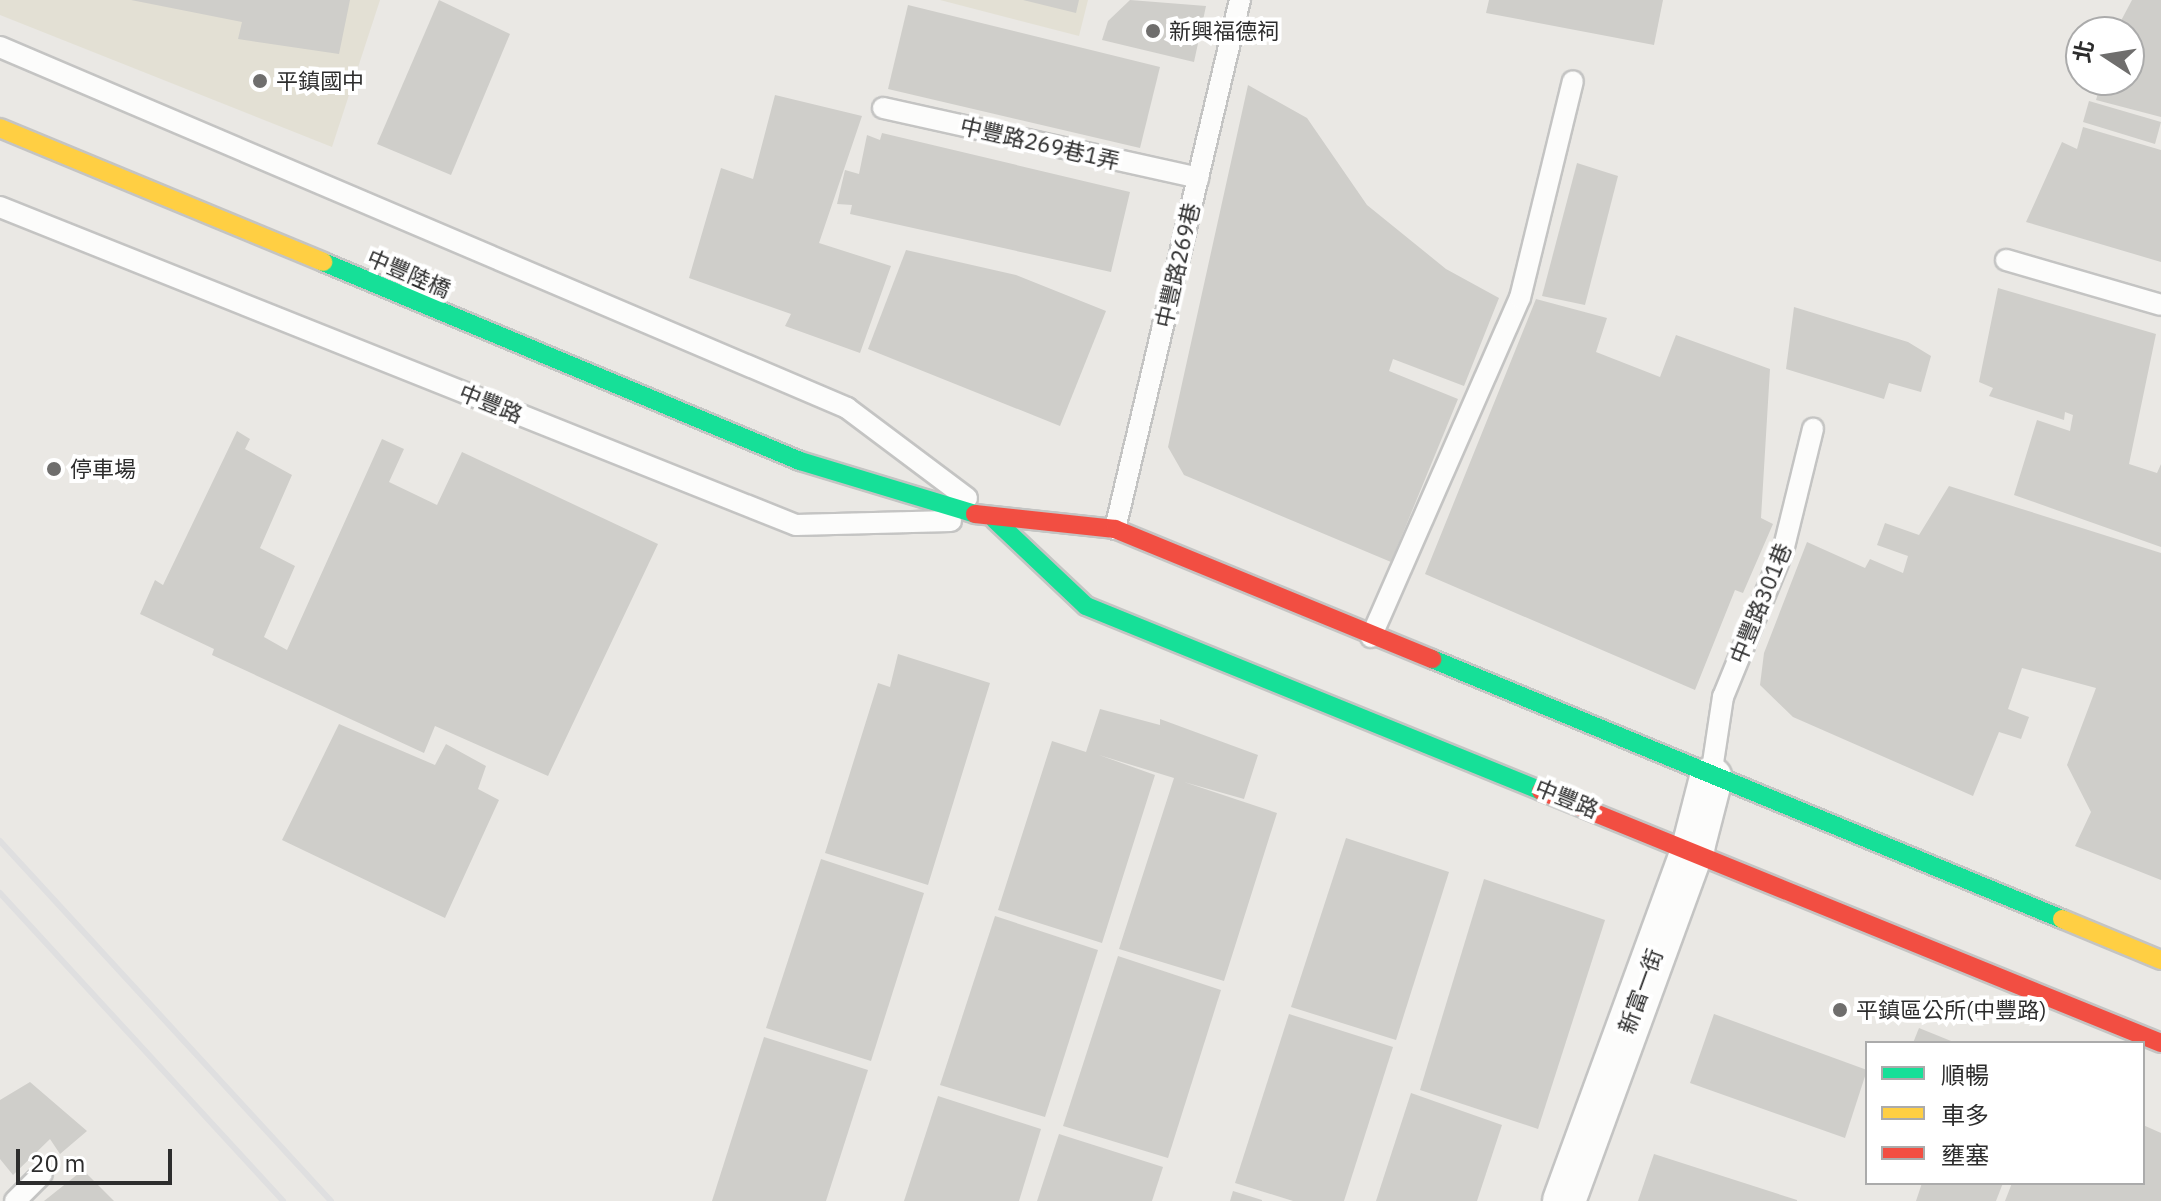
<!DOCTYPE html>
<meta charset="utf-8">
<style>
body{margin:0}
#map{position:relative;width:2161px;height:1201px;overflow:hidden;background:#eae8e4;font-family:"IBM Plex Sans","Noto Sans TC",sans-serif}
div>[style]{position:absolute}
.education>*{inset:0;background:#e3e0d4}
.building>*{inset:0;background:#cfceca}
.roads{filter:drop-shadow(2px 0 #c4c4c3) drop-shadow(-2px 0 #c4c4c3) drop-shadow(0 2px #c4c4c3) drop-shadow(0 -2px #c4c4c3)}
.lane>*{height:20px;margin:-10px;padding:0 10px;transform-origin:10px;border-radius:10px;background:#fcfcfb}
.street>*{height:42px;margin:-21px;padding:0 21px;transform-origin:21px;border-radius:21px;background:#fcfcfb}
.fast>*{height:18px;margin:-9px;padding:0 9px;transform-origin:9px;border-radius:9px;background:#16e098}
.slow>*{height:18px;margin:-9px;padding:0 9px;transform-origin:9px;border-radius:9px;background:#ffcf43}
.jam>*{height:18px;margin:-9px;padding:0 9px;transform-origin:9px;border-radius:9px;background:#f24e42}
.rail>*{height:6px;margin:-3px;padding:0 3px;transform-origin:3px;border-radius:3px;background:#dfdfe0}
.dots>*{width:22px;height:22px;translate:-50% -50%;box-sizing:border-box;border:4px solid #fff;border-radius:50%}
span{translate:-50% -50%;white-space:nowrap;text-align:center;line-height:1.15;-webkit-text-stroke:8px #fff;paint-order:stroke}
.poi-label{font-size:22px;color:#2d2d2d}
.left{translate:0 -50%;text-align:left}
.street-label{font-size:22px;color:#2d2d2d}
.legend{position:absolute;left:1865px;top:1041px;width:280px;height:144px;box-sizing:border-box;background:#fff;border:2px solid #ababab;margin:0;padding:10px 14px;list-style:none;font-size:24px;color:#2d2d2d}
.legend li{display:flex;align-items:center;gap:16px;height:40px}
.legend b{width:40px;border:2px solid #ababab}
.north{position:absolute;left:2065px;top:16px;width:80px;height:80px;box-sizing:border-box;background:#fff;border:2px solid #ababab;border-radius:50%;rotate:282deg;font-size:22px;font-weight:700;line-height:32px;text-align:center;color:#2d2d2d}
.north::after{content:'';display:block;margin:auto;width:28px;height:36px;background:#6f6e6d;clip-path:polygon(50% 0,100% 100%,50% 72%,0 100%)}
.scale{position:absolute;left:16px;top:1149px;width:156px;height:36px;box-sizing:border-box;border:4px solid #2d2d2d;border-top:0;padding-left:10px;font-size:24px;line-height:28px;white-space:nowrap;color:#2d2d2d;-webkit-text-stroke:6px #fff;paint-order:stroke}
</style>
<div id="map">
<div class="education">
<i style="clip-path:polygon(0 0,380px 0,332px 147px,0 15px)"></i>
<i style="clip-path:polygon(940px 0,1088px 0,1079px 36px)"></i>
</div>
<div class="building">
<i style="clip-path:polygon(131px 0,350px 0,339px 54px,238px 39px,242px 22px)"></i>
<i style="clip-path:polygon(439px 0,510px 34px,451px 175px,377px 144px)"></i>
<i style="clip-path:polygon(1023px 0,1079px 0,1076px 13px)"></i>
<i style="clip-path:polygon(1130px 0,1206px 6px,1194px 62px,1102px 40px,1108px 21px)"></i>
<i style="clip-path:polygon(1489px 0,1663px 0,1654px 45px,1486px 13px)"></i>
<i style="clip-path:polygon(2132px 0,2161px 0,2161px 117px,2096px 100px,2102px 80px,2129px 80px,2129px 32px,2115px 32px)"></i>
<i style="clip-path:polygon(908px 5px,1160px 67px,1140px 148px,888px 89px)"></i>
<i style="clip-path:polygon(1248px 85px,1307px 118px,1367px 205px,1446px 269px,1499px 298px,1464px 386px,1393px 359px,1389px 371px,1458px 399px,1391px 562px,1184px 475px,1168px 447px)"></i>
<i style="clip-path:polygon(775px 95px,862px 116px,819px 243px,891px 266px,860px 353px,785px 326px,791px 314px,689px 278px,721px 168px,753px 179px)"></i>
<i style="clip-path:polygon(2089px 101px,2161px 122px,2155px 144px,2083px 122px)"></i>
<i style="clip-path:polygon(2083px 127px,2161px 150px,2161px 262px,2026px 222px,2062px 142px,2077px 149px)"></i>
<i style="clip-path:polygon(882px 133px,1130px 192px,1111px 272px,850px 214px,852px 205px,837px 204px,845px 170px,859px 174px,867px 135px,880px 140px)"></i>
<i style="clip-path:polygon(1577px 163px,1618px 176px,1585px 305px,1542px 296px)"></i>
<i style="clip-path:polygon(906px 250px,1016px 275px,1106px 311px,1060px 426px,868px 349px)"></i>
<i style="clip-path:polygon(1998px 288px,2156px 334px,2129px 464px,2157px 473px,2161px 464px,2161px 547px,2014px 495px,2037px 420px,2070px 431px,2073px 415px,2065px 412px,2064px 420px,1989px 396px,1993px 388px,1979px 382px)"></i>
<i style="clip-path:polygon(1536px 299px,1607px 318px,1596px 352px,1660px 377px,1676px 335px,1770px 369px,1761px 518px,1773px 524px,1743px 593px,1735px 590px,1695px 690px,1425px 574px)"></i>
<i style="clip-path:polygon(1794px 307px,1908px 342px,1931px 356px,1921px 392px,1889px 383px,1884px 399px,1786px 369px)"></i>
<i style="clip-path:polygon(237px 431px,250px 439px,245px 449px,292px 475px,260px 548px,295px 566px,264px 637px,287px 650px,382px 439px,404px 449px,389px 482px,437px 505px,462px 452px,658px 544px,548px 776px,435px 726px,424px 753px,212px 655px,214px 649px,140px 614px,155px 580px,163px 585px)"></i>
<i style="clip-path:polygon(1949px 486px,2161px 553px,2161px 880px,2075px 846px,2091px 812px,2067px 765px,2096px 688px,2022px 668px,2008px 709px,2029px 717px,2021px 739px,1999px 732px,1973px 796px,1793px 717px,1760px 685px,1764px 653px,1807px 542px,1865px 568px,1870px 559px,1903px 573px,1908px 556px,1877px 545px,1885px 523px,1919px 535px)"></i>
<i style="clip-path:polygon(898px 654px,990px 683px,928px 885px,825px 853px,878px 683px,890px 687px)"></i>
<i style="clip-path:polygon(1100px 709px,1160px 725px,1160px 719px,1258px 755px,1244px 799px,1184px 782px,1277px 813px,1224px 981px,1119px 949px,1174px 778px,1099px 755px,1155px 775px,1102px 943px,998px 910px,1052px 741px,1086px 752px)"></i>
<i style="clip-path:polygon(339px 724px,435px 765px,446px 744px,486px 766px,478px 789px,499px 800px,445px 918px,282px 840px)"></i>
<i style="clip-path:polygon(1346px 838px,1449px 872px,1396px 1040px,1291px 1007px)"></i>
<i style="clip-path:polygon(821px 859px,924px 893px,871px 1061px,766px 1028px)"></i>
<i style="clip-path:polygon(1484px 879px,1605px 920px,1538px 1129px,1420px 1090px)"></i>
<i style="clip-path:polygon(995px 916px,1098px 950px,1045px 1117px,940px 1085px)"></i>
<i style="clip-path:polygon(1118px 956px,1221px 990px,1168px 1158px,1063px 1126px)"></i>
<i style="clip-path:polygon(1289px 1014px,1393px 1047px,1344px 1201px,1293px 1201px,1235px 1183px)"></i>
<i style="clip-path:polygon(1714px 1014px,1867px 1070px,1845px 1138px,1690px 1083px)"></i>
<i style="clip-path:polygon(1919px 1028px,1956px 1043px,1913px 1043px)"></i>
<i style="clip-path:polygon(764px 1037px,868px 1070px,826px 1201px,712px 1201px)"></i>
<i style="clip-path:polygon(30px 1082px,87px 1131px,60px 1154px,50px 1139px,13px 1175px,0 1159px,0 1100px)"></i>
<i style="clip-path:polygon(1411px 1093px,1502px 1125px,1477px 1201px,1376px 1201px)"></i>
<i style="clip-path:polygon(938px 1096px,1041px 1129px,1019px 1201px,904px 1201px)"></i>
<i style="clip-path:polygon(2143px 1125px,2161px 1133px,2161px 1201px,2005px 1201px,2012px 1183px,2143px 1183px)"></i>
<i style="clip-path:polygon(1059px 1134px,1163px 1167px,1152px 1201px,1037px 1201px)"></i>
<i style="clip-path:polygon(1654px 1154px,1797px 1200px,1797px 1201px,1638px 1201px)"></i>
<i style="clip-path:polygon(83px 1170px,114px 1201px,44px 1201px)"></i>
<i style="clip-path:polygon(1922px 1183px,2003px 1183px,1996px 1201px,1916px 1201px)"></i>
<i style="clip-path:polygon(1233px 1191px,1262px 1200px,1262px 1201px,1230px 1201px)"></i>
</div>
<div class="roads">
<div class="lane">
<i style="left:0;top:47px;width:921px;rotate:23.08deg"></i>
<i style="left:847px;top:408px;width:150px;rotate:36.9deg"></i>
<i style="left:883px;top:108px;width:323px;rotate:12.5deg"></i>
<i style="left:0;top:207px;width:857px;rotate:21.78deg"></i>
<i style="left:796px;top:525px;width:155px;rotate:-1.5deg"></i>
<i style="left:2006px;top:260px;width:161px;rotate:16.2deg"></i>
<i style="left:1115px;top:529px;width:544px;rotate:-76.71deg"></i>
<i style="left:1371px;top:637px;width:370px;rotate:-66.3deg"></i>
<i style="left:1520px;top:298px;width:223px;rotate:-76.3deg"></i>
<i style="left:1711px;top:776px;width:80px;rotate:-81.4deg"></i>
<i style="left:1723px;top:697px;width:158px;rotate:-67.7deg"></i>
<i style="left:1783px;top:551px;width:126px;rotate:-76.2deg"></i>
<i style="left:15px;top:1201px;width:38px;rotate:-45deg"></i>
</div>
<div class="street">
<i style="left:1564px;top:1201px;width:376px;rotate:-69.9deg"></i>
<i style="left:1693px;top:848px;width:72px;rotate:-75.6deg"></i>
</div>
<div class="fast">
<i style="left:323px;top:262px;width:517px;rotate:22.65deg"></i>
<i style="left:800px;top:461px;width:183px;rotate:16.8deg"></i>
<i style="left:995px;top:520px;width:125px;rotate:43.4deg"></i>
<i style="left:1086px;top:606px;width:491px;rotate:22.1deg"></i>
<i style="left:1432px;top:659px;width:682px;rotate:22.43deg"></i>
</div>
<div class="slow">
<i style="left:0;top:128px;width:350px;rotate:22.5deg"></i>
<i style="left:2062px;top:919px;width:107px;rotate:22.5deg"></i>
</div>
<div class="jam">
<i style="left:975px;top:514px;width:141px;rotate:6.1deg"></i>
<i style="left:1115px;top:529px;width:343px;rotate:22.3deg"></i>
<i style="left:1541px;top:791px;width:669px;rotate:22.12deg"></i>
</div>
</div>
<div class="rail">
<i style="left:0;top:841px;width:489px;rotate:47.4deg"></i>
<i style="left:0;top:893px;width:418px;rotate:47.4deg"></i>
</div>
<div class="dots">
<i style="left:1153px;top:31px;background:#6f6e6d"></i>
<i style="left:260px;top:81px;background:#6f6e6d"></i>
<i style="left:54px;top:469px;background:#6f6e6d"></i>
<i style="left:1840px;top:1010px;background:#6f6e6d"></i>
</div>
<div class="poi-label">
<span class="left" style="left:1169px;top:31px">新興福德祠</span>
<span class="left" style="left:276px;top:81px">平鎮國中</span>
<span class="left" style="left:70px;top:469px">停車場</span>
<span class="left" style="left:1856px;top:1010px">平鎮區公所(中豐路)</span>
</div>
<div class="street-label">
<span style="left:1040px;top:143px;rotate:13deg">中豐路269巷1弄</span>
<span style="left:1177px;top:265px;rotate:-77deg">中豐路269巷</span>
<span style="left:409px;top:273px;rotate:23deg">中豐陸橋</span>
<span style="left:491px;top:403px;rotate:22deg">中豐路</span>
<span style="left:1760px;top:603px;rotate:-68deg">中豐路301巷</span>
<span style="left:1567px;top:798px;rotate:22deg">中豐路</span>
<span style="left:1640px;top:991px;rotate:-70deg">新富一街</span>
</div>
<ul class="legend">
<li><b style="height:10px;background:#16e098"></b>順暢</li>
<li><b style="height:10px;background:#ffcf43"></b>車多</li>
<li><b style="height:10px;background:#f24e42"></b>壅塞</li>
</ul>
<div class="north">北</div>
<div class="scale">20 m</div>
</div>
